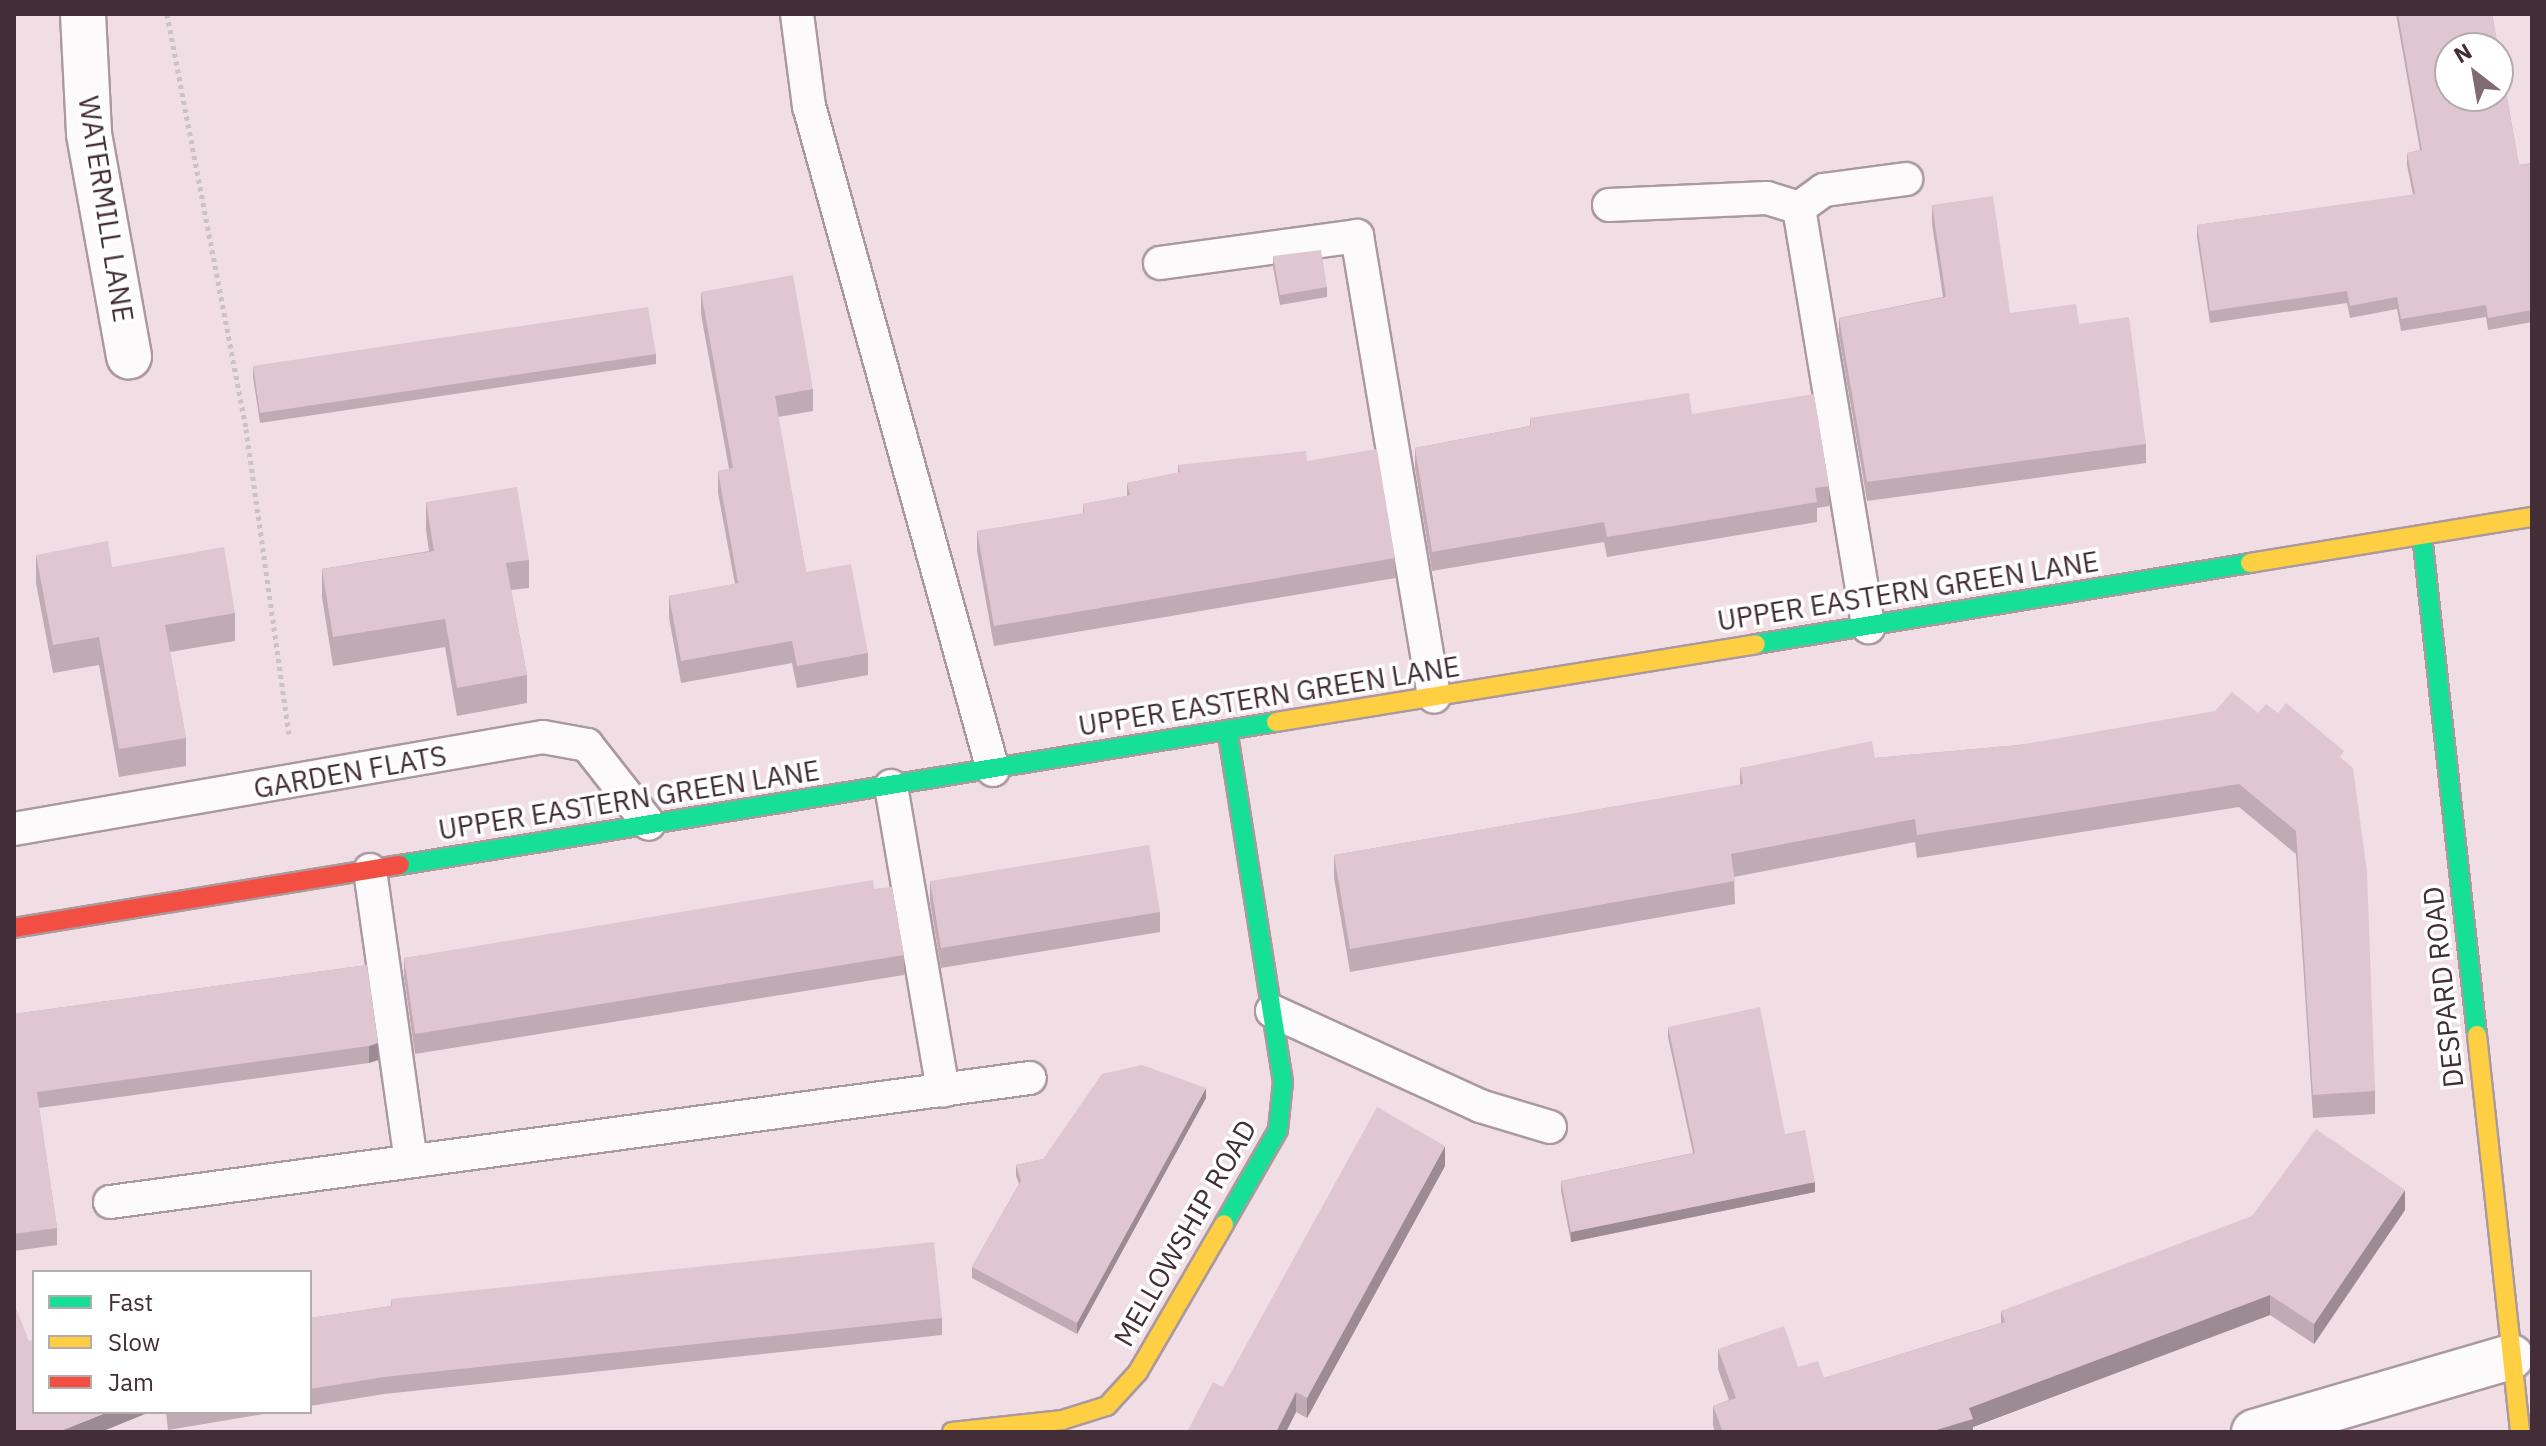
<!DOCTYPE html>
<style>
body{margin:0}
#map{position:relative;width:2546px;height:1446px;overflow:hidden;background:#f1dee5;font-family:"IBM Plex Sans",sans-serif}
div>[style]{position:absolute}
.path>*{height:5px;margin-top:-2.5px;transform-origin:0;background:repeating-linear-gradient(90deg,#cac2c5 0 4px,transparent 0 8px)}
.roads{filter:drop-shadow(2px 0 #ab99a0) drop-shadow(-2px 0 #ab99a0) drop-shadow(0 2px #ab99a0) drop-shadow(0 -2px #ab99a0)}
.lane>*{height:32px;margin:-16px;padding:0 16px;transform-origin:16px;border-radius:16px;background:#fdfafb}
.street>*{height:44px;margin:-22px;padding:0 22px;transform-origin:22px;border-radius:22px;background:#fdfafb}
.fast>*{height:18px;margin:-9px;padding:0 9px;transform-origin:9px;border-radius:9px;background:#16e098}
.slow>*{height:18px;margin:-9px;padding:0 9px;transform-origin:9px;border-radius:9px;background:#ffcf43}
.jam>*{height:18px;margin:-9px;padding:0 9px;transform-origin:9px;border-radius:9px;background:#f24e42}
.wall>*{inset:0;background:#c0aab3}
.shaded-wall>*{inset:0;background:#9c8b92}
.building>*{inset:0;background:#dfc6d0}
span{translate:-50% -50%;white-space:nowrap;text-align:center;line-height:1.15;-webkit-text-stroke:7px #fff;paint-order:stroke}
.street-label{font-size:28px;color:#432d36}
.frame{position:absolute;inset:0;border:16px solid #432d36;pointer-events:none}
.legend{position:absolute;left:32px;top:1270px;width:280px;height:144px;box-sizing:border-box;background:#fff;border:2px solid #b4abaf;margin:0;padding:10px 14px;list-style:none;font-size:24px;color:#432d36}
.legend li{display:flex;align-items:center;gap:16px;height:40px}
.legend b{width:40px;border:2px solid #b4abaf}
.north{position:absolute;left:2434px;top:32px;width:80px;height:80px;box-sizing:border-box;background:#fff;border:2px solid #b4abaf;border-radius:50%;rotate:329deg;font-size:22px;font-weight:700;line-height:32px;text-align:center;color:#432d36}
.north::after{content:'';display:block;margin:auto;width:28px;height:36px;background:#806b73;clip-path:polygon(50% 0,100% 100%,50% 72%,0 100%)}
</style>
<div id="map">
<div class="path">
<i style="left:167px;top:14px;width:422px;rotate:79.2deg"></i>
<i style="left:246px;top:429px;width:308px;rotate:82deg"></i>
</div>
<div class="roads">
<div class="lane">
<i style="left:797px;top:14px;width:93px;rotate:82.6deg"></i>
<i style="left:809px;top:106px;width:689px;rotate:74.51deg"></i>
<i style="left:1609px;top:205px;width:158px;rotate:-2.5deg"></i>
<i style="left:1767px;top:198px;width:34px;rotate:17deg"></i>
<i style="left:1799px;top:208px;width:425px;rotate:80.6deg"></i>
<i style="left:1799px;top:208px;width:31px;rotate:-36deg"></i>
<i style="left:1824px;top:190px;width:83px;rotate:-7.6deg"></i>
<i style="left:1160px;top:263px;width:199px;rotate:-7.8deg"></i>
<i style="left:1357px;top:236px;width:467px;rotate:80.5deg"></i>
<i style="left:891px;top:786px;width:309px;rotate:80.3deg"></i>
<i style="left:14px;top:829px;width:537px;rotate:-9.87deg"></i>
<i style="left:543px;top:737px;width:45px;rotate:10.3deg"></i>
<i style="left:587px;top:745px;width:100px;rotate:51.9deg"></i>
<i style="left:370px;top:870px;width:294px;rotate:82deg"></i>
<i style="left:1272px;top:1011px;width:229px;rotate:24.5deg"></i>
<i style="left:1480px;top:1106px;width:73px;rotate:16.7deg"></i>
<i style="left:110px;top:1202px;width:928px;rotate:-7.68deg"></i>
</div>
<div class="street">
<i style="left:83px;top:14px;width:120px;rotate:87.1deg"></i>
<i style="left:89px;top:134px;width:226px;rotate:79.8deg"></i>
<i style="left:2254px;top:1432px;width:268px;rotate:-16.3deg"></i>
</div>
<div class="fast">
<i style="left:2422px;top:535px;width:503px;rotate:83.72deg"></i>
<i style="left:1756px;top:644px;width:501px;rotate:-9.31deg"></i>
<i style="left:400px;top:865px;width:888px;rotate:-9.27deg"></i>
<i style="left:1224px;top:1224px;width:108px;rotate:-60.1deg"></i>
<i style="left:1278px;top:1130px;width:48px;rotate:-84.1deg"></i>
<i style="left:1283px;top:1082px;width:356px;rotate:-99deg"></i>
</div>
<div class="slow">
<i style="left:2250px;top:563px;width:286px;rotate:-9.3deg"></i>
<i style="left:1276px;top:722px;width:486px;rotate:-9.2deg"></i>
<i style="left:2477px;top:1035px;width:399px;rotate:83.8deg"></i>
<i style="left:952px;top:1432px;width:111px;rotate:-6.2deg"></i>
<i style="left:1062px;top:1420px;width:47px;rotate:-17.3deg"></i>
<i style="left:1107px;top:1406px;width:46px;rotate:-47.6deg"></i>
<i style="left:1138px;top:1372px;width:171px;rotate:-59.8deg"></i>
</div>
<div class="jam">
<i style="left:14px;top:928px;width:391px;rotate:-9.3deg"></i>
</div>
</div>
<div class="wall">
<i style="clip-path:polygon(2396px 14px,2492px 14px,2519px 165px,2532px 163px,2532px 322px,2488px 330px,2486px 317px,2401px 331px,2397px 309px,2350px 318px,2347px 303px,2210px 323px,2197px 237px,2197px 225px,2413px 195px,2407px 165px,2407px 153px,2420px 150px)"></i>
<i style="clip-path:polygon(1932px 205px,2010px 313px,2079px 324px,2146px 444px,2146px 463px,1867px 501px,1839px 336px,1839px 318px,1943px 297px,1932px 224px)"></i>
<i style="clip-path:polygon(1273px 256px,1327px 287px,1327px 297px,1280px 305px,1273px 267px)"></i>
<i style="clip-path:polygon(701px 292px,813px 389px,813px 411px,778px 417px,806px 572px,868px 653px,868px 675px,797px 688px,792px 663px,681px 683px,669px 618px,669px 596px,735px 584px,718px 493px,718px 471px,729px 469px,701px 314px)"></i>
<i style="clip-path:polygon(656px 354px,656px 364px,260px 423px,253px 377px,253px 366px)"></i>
<i style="clip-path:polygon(1692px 414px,1829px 486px,1829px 506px,1817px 508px,1817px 522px,1607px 557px,1604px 542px,1432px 571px,1415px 468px,1415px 448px,1530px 426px,1530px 418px)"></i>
<i style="clip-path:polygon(1307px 461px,1395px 558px,1395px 578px,994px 646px,977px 551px,977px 531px,1083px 514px,1083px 504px,1127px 496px,1127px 483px,1178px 473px,1178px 465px)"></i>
<i style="clip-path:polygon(426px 502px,529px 560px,529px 588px,511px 590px,527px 675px,527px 703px,457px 716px,445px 647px,333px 666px,322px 597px,322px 569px,429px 551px,426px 530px)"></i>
<i style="clip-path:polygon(36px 555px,112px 567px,235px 613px,235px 641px,170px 652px,186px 738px,186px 766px,119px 777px,99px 665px,53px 673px,36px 583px)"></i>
<i style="clip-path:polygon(2258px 713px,2278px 713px,2344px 761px,2375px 1091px,2375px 1114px,2313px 1118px,2296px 854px,2239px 807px,1917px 858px,1915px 842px,1734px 877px,1735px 904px,1350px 972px,1334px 878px,1334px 855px,1740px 785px,1740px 768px,1875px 758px,2019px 745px)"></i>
<i style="clip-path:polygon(930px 881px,1160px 912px,1160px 932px,941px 968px,930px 901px)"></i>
<i style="clip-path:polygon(874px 889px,904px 955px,904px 975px,415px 1054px,404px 977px,404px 958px)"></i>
<i style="clip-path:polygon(367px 965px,378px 1060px,369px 1063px,39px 1108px,57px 1228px,57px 1245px,14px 1251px,14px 1014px)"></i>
<i style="clip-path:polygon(1668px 1027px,1785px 1134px,1815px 1192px,1571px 1242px,1561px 1191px,1561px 1181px,1693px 1153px,1668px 1037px)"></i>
<i style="clip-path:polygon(1206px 1098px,1077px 1334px,972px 1278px,972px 1267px,1019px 1184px,1016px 1176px,1016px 1165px,1043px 1159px)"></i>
<i style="clip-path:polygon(1445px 1166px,1307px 1418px,1296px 1412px,1286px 1432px,1223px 1387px)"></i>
<i style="clip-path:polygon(2405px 1210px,2314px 1344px,2270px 1315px,1973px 1427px,1973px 1432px,1715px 1432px,1713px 1426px,1713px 1406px,1729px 1400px,1718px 1369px,1718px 1349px,1798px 1367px,1824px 1378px,2001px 1323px,2001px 1311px)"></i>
<i style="clip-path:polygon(391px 1299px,942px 1318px,942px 1335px,384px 1394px,310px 1406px,310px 1318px,391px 1306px)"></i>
<i style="clip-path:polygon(166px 1412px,276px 1412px,168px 1430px)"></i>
</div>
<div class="shaded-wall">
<i style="clip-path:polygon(378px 1043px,378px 1060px,369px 1063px,369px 1046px)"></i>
<i style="clip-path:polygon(1206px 1088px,1206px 1098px,1077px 1334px,1077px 1323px)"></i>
<i style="clip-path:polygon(1445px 1146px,1445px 1166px,1307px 1418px,1307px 1398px)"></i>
<i style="clip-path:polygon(1815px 1182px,1815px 1192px,1571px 1242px,1571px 1232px)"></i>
<i style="clip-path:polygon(2405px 1190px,2405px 1210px,2314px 1344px,2314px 1324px)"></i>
<i style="clip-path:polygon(2270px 1295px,2270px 1315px,1973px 1427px,1973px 1432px,1930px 1432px,1969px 1408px)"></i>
<i style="clip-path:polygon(1296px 1392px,1296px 1412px,1286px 1432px,1276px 1432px)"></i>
<i style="clip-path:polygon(108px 1412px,150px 1412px,101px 1432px,58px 1432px)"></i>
</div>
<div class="building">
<i style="clip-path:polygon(evenodd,2398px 14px,2492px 14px,2519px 165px,2532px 163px,2532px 310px,2488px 318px,2486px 305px,2401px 319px,2397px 297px,2350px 306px,2347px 291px,2210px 311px,2197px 225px,2415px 194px,2407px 153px,2422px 150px,2398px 14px,2450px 48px,2498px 48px,2498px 96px,2450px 96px,2450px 48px)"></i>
<i style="clip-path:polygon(1993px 196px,2010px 313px,2076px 304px,2079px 324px,2129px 317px,2146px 444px,1867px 482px,1839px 318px,1946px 297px,1932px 205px)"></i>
<i style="clip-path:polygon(1321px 250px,1327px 287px,1280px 295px,1273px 256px)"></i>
<i style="clip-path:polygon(793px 275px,813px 389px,775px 396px,806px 572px,851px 564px,868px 653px,797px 666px,792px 641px,681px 661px,669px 596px,738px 583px,718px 471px,733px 468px,701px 292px)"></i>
<i style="clip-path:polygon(648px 307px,656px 354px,260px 413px,253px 366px)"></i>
<i style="clip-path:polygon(1689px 393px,1692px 414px,1814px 394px,1829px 486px,1815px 488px,1817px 502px,1607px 537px,1604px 522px,1432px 552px,1415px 448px,1531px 426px,1530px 418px)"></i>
<i style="clip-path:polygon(1377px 449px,1395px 558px,994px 626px,977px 531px,1084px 513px,1083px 504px,1130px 495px,1127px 483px,1180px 472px,1178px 465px,1306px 451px,1307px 461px)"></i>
<i style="clip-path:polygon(517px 487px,529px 560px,506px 563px,527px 675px,457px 688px,445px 619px,333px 637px,322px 569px,434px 551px,426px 502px)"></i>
<i style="clip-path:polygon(108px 541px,112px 567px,224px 547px,235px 613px,165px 625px,186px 738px,119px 749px,99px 637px,53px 645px,36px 555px)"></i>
<i style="clip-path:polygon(2232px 692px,2258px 713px,2266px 704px,2278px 713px,2286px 703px,2344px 751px,2340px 757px,2353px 768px,2367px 872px,2375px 1091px,2313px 1095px,2296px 831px,2239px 784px,1917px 835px,1915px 819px,1731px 854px,1735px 881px,1350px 949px,1334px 855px,1743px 784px,1740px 768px,1872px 741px,1875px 758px,2019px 745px,2215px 711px)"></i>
<i style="clip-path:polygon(1149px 845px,1160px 912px,941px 948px,930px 881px)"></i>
<i style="clip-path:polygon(873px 880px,874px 889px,892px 887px,904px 955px,415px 1034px,404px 958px)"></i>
<i style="clip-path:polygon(367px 965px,378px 1043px,369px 1046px,37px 1092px,57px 1228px,14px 1234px,14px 1014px)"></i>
<i style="clip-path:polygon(1760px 1007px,1785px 1134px,1805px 1130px,1815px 1182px,1571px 1232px,1561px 1181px,1695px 1153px,1668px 1027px)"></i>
<i style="clip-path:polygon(1142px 1065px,1206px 1088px,1077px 1323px,972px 1267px,1021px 1181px,1016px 1165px,1043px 1159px,1102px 1074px)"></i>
<i style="clip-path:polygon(1377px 1107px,1445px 1146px,1307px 1398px,1296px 1392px,1276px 1432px,1187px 1432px,1213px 1382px,1223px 1387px)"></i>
<i style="clip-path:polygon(2316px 1129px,2405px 1190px,2314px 1324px,2270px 1295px,1969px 1408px,1973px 1419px,1930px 1432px,1723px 1432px,1713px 1406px,1736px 1398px,1718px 1349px,1784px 1326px,1798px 1367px,1818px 1361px,1824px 1378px,2005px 1322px,2001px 1311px,2252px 1216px)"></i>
<i style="clip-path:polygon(934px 1242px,942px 1318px,384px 1377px,310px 1389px,310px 1318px,392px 1306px,391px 1299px)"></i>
<i style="clip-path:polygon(14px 1303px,29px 1341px,34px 1339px,34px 1412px,108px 1412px,58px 1432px,14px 1432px)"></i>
</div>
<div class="street-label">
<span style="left:106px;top:209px;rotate:81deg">WATERMILL LANE</span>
<span style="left:1908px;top:591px;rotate:-9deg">UPPER EASTERN GREEN LANE</span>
<span style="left:1269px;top:696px;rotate:-9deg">UPPER EASTERN GREEN LANE</span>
<span style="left:350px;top:772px;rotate:-10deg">GARDEN FLATS</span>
<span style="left:629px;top:800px;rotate:-9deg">UPPER EASTERN GREEN LANE</span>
<span style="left:2443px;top:987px;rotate:-96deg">DESPARD ROAD</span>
<span style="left:1185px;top:1233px;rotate:-60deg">MELLOWSHIP ROAD</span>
</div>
<div class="frame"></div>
<ul class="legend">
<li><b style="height:10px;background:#16e098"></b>Fast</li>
<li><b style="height:10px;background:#ffcf43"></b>Slow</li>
<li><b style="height:10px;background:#f24e42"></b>Jam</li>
</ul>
<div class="north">N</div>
</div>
